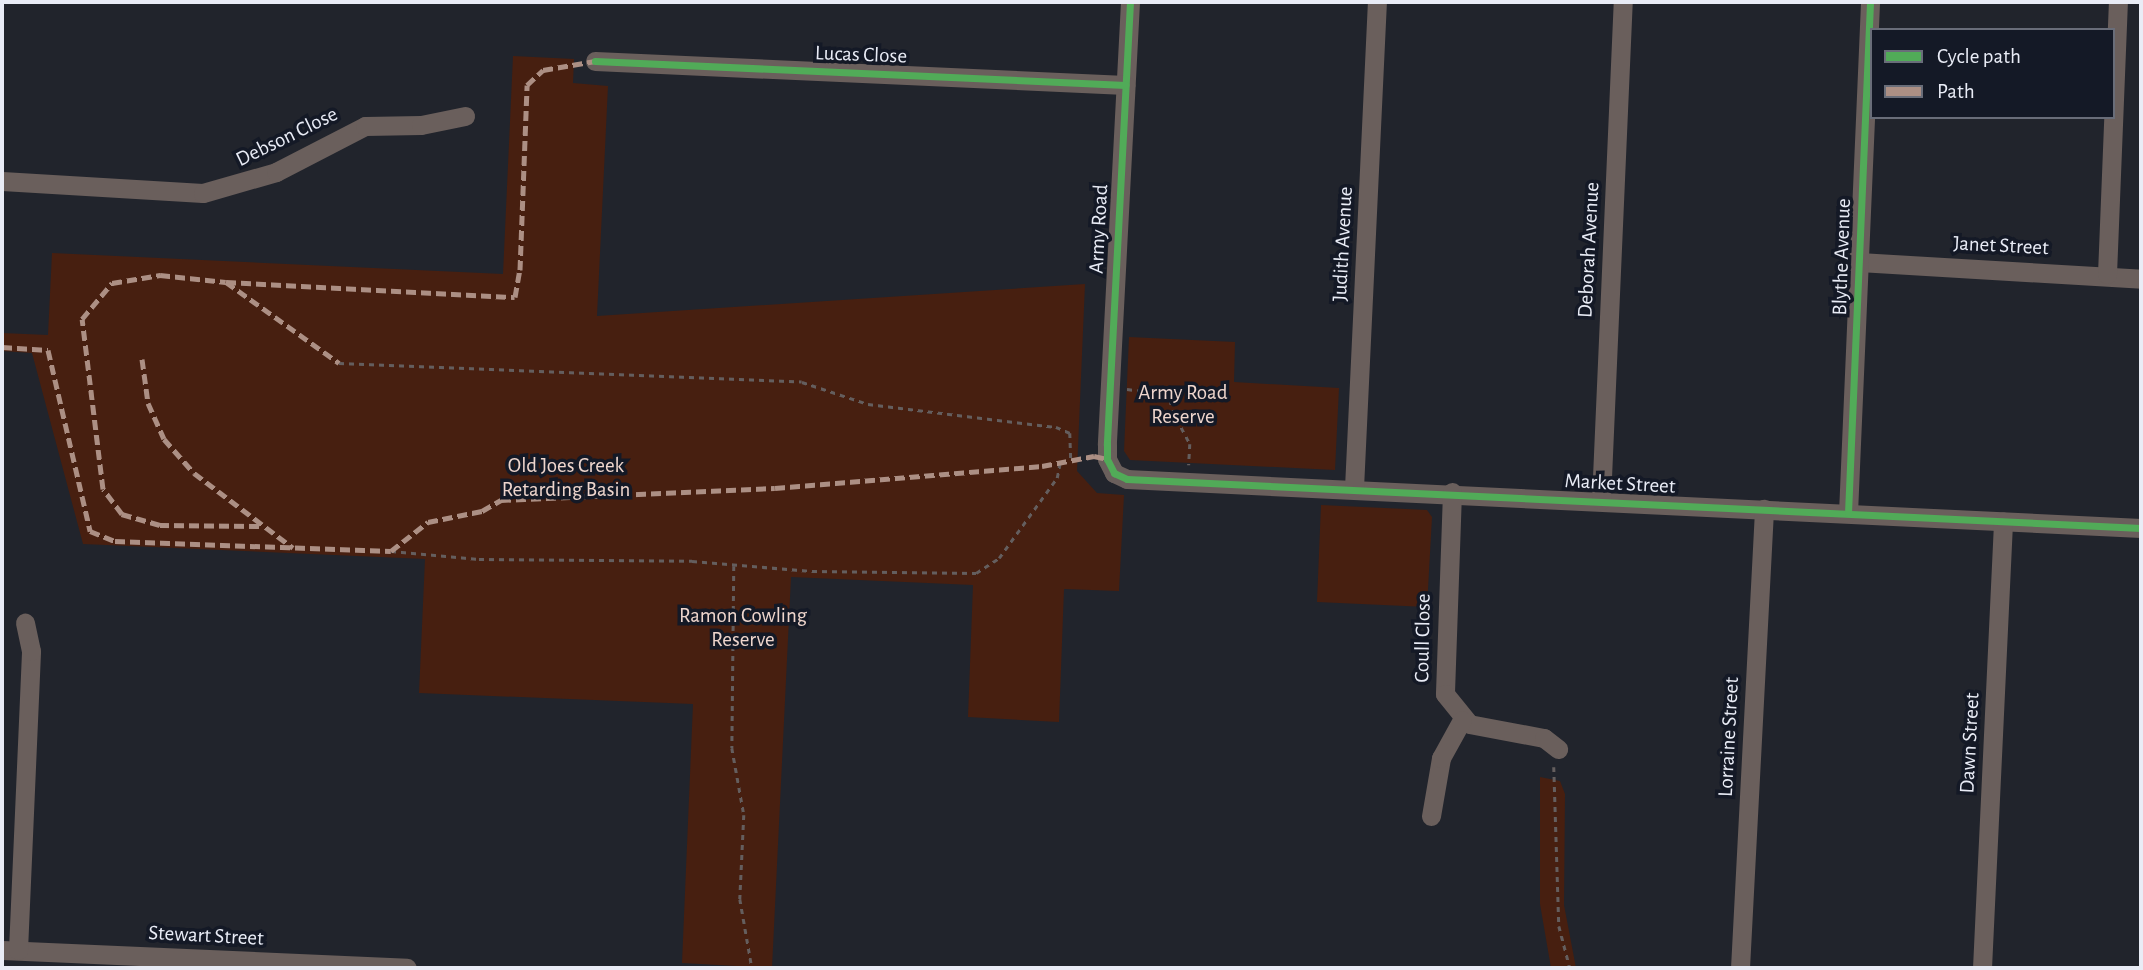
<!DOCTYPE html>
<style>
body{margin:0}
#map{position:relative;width:2143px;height:970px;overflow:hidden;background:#21242c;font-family:"Alegreya Sans",sans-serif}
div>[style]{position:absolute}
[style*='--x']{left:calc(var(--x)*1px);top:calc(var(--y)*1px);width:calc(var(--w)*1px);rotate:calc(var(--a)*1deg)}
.green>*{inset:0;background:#471f10}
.path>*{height:2.5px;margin-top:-1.25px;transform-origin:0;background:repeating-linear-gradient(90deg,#645e5e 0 5px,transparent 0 10px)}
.minor>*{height:19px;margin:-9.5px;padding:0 9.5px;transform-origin:9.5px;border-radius:9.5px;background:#6a5f5c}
.quiet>*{height:5px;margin-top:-2.5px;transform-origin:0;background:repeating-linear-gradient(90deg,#ac8f84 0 10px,transparent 0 15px)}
.cycleway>*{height:7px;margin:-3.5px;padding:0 3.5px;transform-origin:3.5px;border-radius:3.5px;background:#51ab58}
span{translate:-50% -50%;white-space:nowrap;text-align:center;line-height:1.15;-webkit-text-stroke:7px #141926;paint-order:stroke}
.street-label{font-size:21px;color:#e9ecf6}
.park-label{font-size:21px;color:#efd6cd}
.frame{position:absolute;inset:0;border:4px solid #e9ecf6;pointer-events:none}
.legend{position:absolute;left:1870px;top:28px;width:245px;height:91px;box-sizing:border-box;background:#141926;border:2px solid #696d79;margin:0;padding:9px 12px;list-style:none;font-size:21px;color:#e9ecf6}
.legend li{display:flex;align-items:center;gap:14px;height:35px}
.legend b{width:35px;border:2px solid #696d79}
</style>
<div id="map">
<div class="green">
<div style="clip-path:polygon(513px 56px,574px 59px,573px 83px,608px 86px,597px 316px,1085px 284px,1077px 471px,1097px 493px,1124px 495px,1119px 591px,1064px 589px,1059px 722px,968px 717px,973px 585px,791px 577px,772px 968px,682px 963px,693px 704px,419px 693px,425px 559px,83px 544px,32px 353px,2px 351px,2px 333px,48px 335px,52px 253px,503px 274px)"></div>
<div style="clip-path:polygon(1129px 337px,1235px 342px,1234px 382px,1339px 388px,1335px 470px,1130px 460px,1124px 451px)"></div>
<div style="clip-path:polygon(1321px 505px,1427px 510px,1432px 517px,1427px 607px,1317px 602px)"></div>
<div style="clip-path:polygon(1540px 777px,1560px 781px,1565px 794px,1564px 905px,1576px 968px,1551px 968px,1540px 904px)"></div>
</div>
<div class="path">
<div style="--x:339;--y:363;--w:463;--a:2.3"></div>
<div style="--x:802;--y:382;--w:70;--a:18.4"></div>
<div style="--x:868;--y:404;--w:189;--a:7"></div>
<div style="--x:1056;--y:427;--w:15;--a:23"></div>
<div style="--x:1070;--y:433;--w:27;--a:88"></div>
<div style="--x:1127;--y:389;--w:22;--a:8"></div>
<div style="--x:1149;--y:392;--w:47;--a:-6.1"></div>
<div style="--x:1169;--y:390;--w:20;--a:81"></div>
<div style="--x:1172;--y:410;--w:38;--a:62"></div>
<div style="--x:1190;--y:444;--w:21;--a:93"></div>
<div style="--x:391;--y:551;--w:88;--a:5.2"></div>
<div style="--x:479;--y:559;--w:213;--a:0.5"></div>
<div style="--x:692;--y:561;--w:120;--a:4.8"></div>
<div style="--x:812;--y:571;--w:164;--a:0.7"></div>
<div style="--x:976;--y:573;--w:27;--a:-33"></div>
<div style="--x:999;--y:558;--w:99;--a:-54.1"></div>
<div style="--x:1057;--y:478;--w:16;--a:-79"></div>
<div style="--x:734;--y:566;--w:182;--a:90.6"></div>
<div style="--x:732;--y:748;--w:68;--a:79.8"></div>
<div style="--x:744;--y:815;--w:84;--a:92.7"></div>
<div style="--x:740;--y:899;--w:70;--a:80.1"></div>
<div style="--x:1554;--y:767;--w:159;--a:88.2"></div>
<div style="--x:1559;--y:926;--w:43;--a:75.3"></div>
</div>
<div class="minor">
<div style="--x:1130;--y:2;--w:443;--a:93"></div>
<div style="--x:1107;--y:444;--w:15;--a:90"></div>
<div style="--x:1107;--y:459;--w:16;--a:63"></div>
<div style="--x:1114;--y:473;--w:14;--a:25"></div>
<div style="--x:1127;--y:479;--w:1015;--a:2.77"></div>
<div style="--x:595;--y:61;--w:531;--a:2.59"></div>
<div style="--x:2;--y:181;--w:201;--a:3.4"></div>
<div style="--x:203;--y:193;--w:76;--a:-16"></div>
<div style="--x:276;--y:172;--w:100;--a:-27.3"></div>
<div style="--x:365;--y:126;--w:56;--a:-1"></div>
<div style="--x:421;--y:125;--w:45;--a:-11.6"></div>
<div style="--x:1859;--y:262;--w:283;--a:3.4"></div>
<div style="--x:2107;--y:274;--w:272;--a:-87.7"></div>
<div style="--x:1354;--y:488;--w:487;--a:-87.3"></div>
<div style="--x:1452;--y:492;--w:202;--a:92"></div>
<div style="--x:1445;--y:694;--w:38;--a:51"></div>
<div style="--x:1469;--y:724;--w:76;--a:10.6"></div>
<div style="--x:1544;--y:738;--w:18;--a:38"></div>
<div style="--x:1601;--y:500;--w:498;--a:-87.5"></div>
<div style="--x:1848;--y:513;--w:511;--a:-87.53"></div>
<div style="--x:1431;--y:816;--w:59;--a:-80.2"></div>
<div style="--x:1441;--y:758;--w:43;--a:-61.1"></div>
<div style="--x:2;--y:950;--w:405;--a:2.5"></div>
<div style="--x:18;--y:950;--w:299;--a:-87.5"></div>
<div style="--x:31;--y:651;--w:29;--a:-102"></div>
<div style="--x:1740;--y:968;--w:460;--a:-87"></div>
<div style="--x:1982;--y:968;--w:447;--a:-87.3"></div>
</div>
<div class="quiet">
<div style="--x:226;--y:282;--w:289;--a:3"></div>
<div style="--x:515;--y:297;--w:27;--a:-80"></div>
<div style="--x:520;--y:270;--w:185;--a:-87.8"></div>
<div style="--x:527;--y:85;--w:22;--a:-43"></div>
<div style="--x:543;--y:70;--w:53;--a:-9.8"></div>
<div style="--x:2;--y:347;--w:46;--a:3.7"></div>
<div style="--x:48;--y:350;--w:186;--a:76.9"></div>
<div style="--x:90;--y:531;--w:27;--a:22"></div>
<div style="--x:115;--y:541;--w:276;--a:2.1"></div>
<div style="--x:391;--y:551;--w:47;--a:-38.1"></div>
<div style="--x:428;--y:522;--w:55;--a:-11.5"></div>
<div style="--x:482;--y:511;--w:22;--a:-30"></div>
<div style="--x:501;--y:500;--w:274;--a:-2.5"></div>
<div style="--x:775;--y:488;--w:268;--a:-4.7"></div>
<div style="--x:1042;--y:466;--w:53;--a:-10.9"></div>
<div style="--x:1094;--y:456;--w:13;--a:13"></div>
<div style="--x:142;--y:359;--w:44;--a:82.2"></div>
<div style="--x:148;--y:403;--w:39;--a:66"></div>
<div style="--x:164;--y:439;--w:45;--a:48.6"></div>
<div style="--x:194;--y:473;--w:124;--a:37.1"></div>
<div style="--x:259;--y:526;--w:99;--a:-179.4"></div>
<div style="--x:160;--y:525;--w:40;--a:-164"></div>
<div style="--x:122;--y:514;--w:31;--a:-127"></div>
<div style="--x:103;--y:489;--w:171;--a:-97"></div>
<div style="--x:82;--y:319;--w:47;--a:-50.2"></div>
<div style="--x:112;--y:283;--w:49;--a:-9.5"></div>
<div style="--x:160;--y:275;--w:66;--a:6.1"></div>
<div style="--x:226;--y:282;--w:139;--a:35.6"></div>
</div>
<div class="cycleway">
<div style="--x:1130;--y:2;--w:443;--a:93"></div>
<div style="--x:1107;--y:444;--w:15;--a:90"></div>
<div style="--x:1107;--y:459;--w:16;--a:63"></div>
<div style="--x:1114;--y:473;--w:14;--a:25"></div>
<div style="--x:1127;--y:479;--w:1015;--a:2.77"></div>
<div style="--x:595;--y:61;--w:531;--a:2.59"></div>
<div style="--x:1848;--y:513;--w:511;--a:-87.53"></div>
</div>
<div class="street-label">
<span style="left:861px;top:55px;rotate:2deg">Lucas Close</span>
<span style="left:287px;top:137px;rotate:-26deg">Debson Close</span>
<span style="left:1099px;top:229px;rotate:-87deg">Army Road</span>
<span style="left:1343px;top:244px;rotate:-87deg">Judith Avenue</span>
<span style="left:2001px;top:246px;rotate:3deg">Janet Street</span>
<span style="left:1589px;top:250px;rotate:-87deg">Deborah Avenue</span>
<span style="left:1842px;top:257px;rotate:-88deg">Blythe Avenue</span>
<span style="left:1620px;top:484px;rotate:3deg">Market Street</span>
<span style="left:1423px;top:638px;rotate:-89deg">Coull Close</span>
<span style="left:1729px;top:737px;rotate:-87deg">Lorraine Street</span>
<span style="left:1970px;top:743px;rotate:-87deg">Dawn Street</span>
<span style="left:206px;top:936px;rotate:3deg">Stewart Street</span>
</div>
<div class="park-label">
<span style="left:1183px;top:405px">Army Road<br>Reserve</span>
<span style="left:566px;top:478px">Old Joes Creek<br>Retarding Basin</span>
<span style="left:743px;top:628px">Ramon Cowling<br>Reserve</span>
</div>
<div class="frame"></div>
<ul class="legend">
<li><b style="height:9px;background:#51ab58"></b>Cycle path</li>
<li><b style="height:9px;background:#ac8f84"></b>Path</li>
</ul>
</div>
